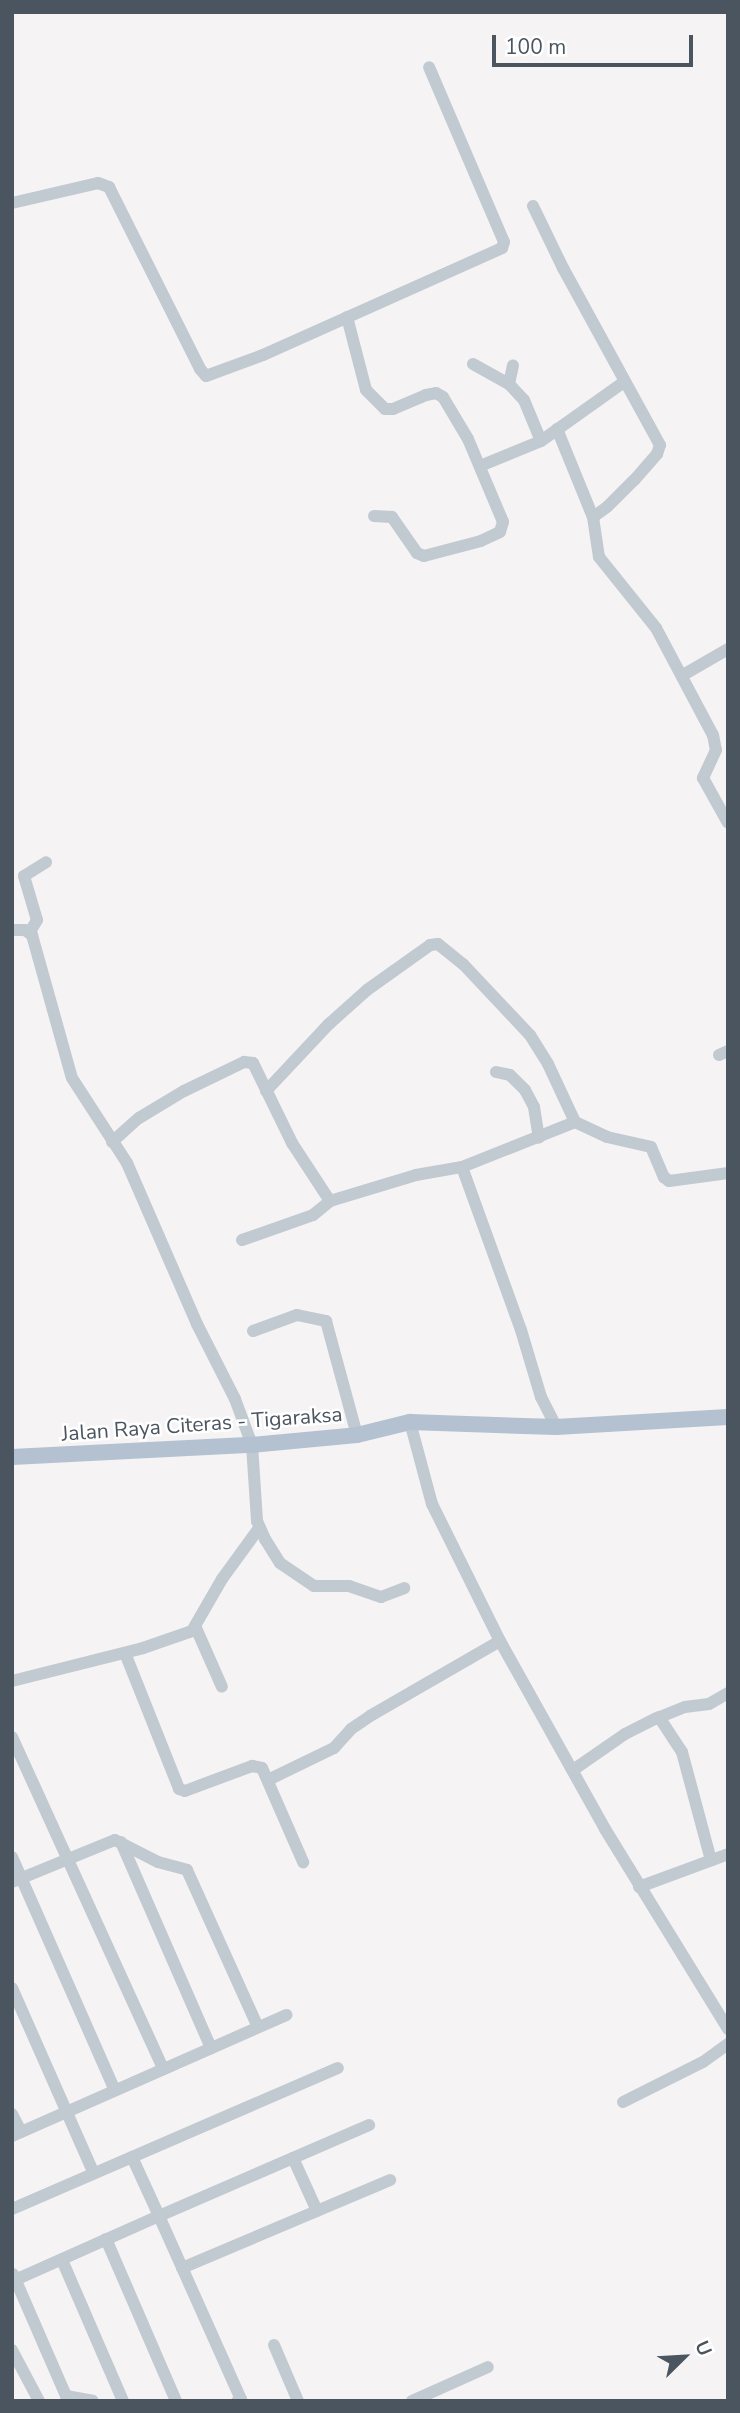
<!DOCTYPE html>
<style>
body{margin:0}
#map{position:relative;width:740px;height:2413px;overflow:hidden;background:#f5f3f3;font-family:"Nunito Sans",sans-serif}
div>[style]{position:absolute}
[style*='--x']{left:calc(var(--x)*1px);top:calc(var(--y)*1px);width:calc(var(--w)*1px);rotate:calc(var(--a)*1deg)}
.minor>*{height:12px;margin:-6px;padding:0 6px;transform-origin:6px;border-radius:6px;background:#c1c9d1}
.major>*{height:16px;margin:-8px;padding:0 8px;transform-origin:8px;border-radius:8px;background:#b4c1d0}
span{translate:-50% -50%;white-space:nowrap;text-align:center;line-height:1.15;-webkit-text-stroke:5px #fff;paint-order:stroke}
.street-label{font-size:21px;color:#4b5560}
.frame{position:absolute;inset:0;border:14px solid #4b5560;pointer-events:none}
.north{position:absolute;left:649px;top:2322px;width:70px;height:70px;-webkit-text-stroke:5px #fff;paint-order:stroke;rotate:66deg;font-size:19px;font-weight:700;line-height:28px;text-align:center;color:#4b5560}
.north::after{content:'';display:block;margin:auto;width:24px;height:32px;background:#4b5560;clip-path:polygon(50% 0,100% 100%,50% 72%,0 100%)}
.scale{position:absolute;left:492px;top:35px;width:201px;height:32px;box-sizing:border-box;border:4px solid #4b5560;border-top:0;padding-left:9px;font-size:21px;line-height:24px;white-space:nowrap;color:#4b5560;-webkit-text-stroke:5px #fff;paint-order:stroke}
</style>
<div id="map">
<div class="minor">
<div style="--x:12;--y:203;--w:88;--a:-13.1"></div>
<div style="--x:98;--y:183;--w:12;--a:20"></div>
<div style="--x:109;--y:187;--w:203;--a:63.4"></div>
<div style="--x:200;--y:369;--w:9;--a:49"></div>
<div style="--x:206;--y:376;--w:61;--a:-20.2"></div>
<div style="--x:263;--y:355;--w:262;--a:-24.1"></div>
<div style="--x:502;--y:248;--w:6;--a:-72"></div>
<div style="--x:504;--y:242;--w:190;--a:-113.2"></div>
<div style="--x:533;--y:206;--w:69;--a:64.2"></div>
<div style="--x:563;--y:268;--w:202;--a:61.3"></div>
<div style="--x:660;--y:445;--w:9;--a:108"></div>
<div style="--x:657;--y:454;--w:35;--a:131"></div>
<div style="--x:634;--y:480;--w:38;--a:135"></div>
<div style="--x:607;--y:507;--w:17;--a:144"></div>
<div style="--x:347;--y:317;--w:75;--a:75.4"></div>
<div style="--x:366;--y:390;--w:27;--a:45"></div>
<div style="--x:385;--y:409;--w:8;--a:0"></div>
<div style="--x:393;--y:409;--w:36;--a:-23"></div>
<div style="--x:426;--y:395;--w:10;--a:-11"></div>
<div style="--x:436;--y:393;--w:8;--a:30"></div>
<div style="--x:443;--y:397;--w:49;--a:59.2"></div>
<div style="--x:468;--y:439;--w:90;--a:67.1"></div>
<div style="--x:503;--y:522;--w:10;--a:107"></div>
<div style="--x:500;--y:532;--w:21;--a:155"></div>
<div style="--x:481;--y:541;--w:59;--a:165.3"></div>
<div style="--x:424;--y:556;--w:8;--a:-157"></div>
<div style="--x:417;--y:553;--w:44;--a:-124.8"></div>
<div style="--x:392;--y:517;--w:18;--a:-177"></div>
<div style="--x:473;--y:364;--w:41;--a:29.1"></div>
<div style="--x:509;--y:384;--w:22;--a:47"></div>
<div style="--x:524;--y:400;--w:44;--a:67.5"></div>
<div style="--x:509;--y:384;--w:19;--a:-78"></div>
<div style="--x:557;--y:429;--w:95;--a:67.8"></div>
<div style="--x:593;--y:517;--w:40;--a:81.5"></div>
<div style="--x:599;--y:557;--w:91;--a:51.2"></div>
<div style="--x:656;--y:628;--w:121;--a:62"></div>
<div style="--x:713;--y:735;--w:15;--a:79"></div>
<div style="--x:716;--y:750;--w:31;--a:115"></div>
<div style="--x:703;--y:778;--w:51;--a:60.9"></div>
<div style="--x:480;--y:466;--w:66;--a:-22.3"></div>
<div style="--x:541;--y:441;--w:102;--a:-35.4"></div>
<div style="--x:683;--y:675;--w:52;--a:-30"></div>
<div style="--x:12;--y:930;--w:13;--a:0"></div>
<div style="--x:25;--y:930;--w:9;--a:36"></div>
<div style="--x:32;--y:935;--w:148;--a:74.4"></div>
<div style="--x:72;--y:1078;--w:101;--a:57.1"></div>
<div style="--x:127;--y:1163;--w:176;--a:66.5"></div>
<div style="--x:197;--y:1324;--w:84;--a:63.1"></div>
<div style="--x:235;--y:1399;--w:49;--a:69.7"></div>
<div style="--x:252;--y:1445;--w:76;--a:86.2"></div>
<div style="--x:257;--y:1521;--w:20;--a:66"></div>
<div style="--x:265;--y:1539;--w:28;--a:58"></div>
<div style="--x:280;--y:1563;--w:41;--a:34.1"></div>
<div style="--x:314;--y:1586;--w:35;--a:0"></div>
<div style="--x:349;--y:1586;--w:34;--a:19"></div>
<div style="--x:381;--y:1597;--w:25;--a:-21"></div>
<div style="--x:30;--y:932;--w:14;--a:-60"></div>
<div style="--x:37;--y:920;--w:46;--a:-106.5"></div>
<div style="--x:24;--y:876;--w:26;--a:-32"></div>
<div style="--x:719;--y:1055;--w:10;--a:-24"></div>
<div style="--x:496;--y:1072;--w:14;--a:12"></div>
<div style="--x:510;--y:1075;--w:21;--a:45"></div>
<div style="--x:525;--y:1090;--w:19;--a:62"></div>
<div style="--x:534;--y:1107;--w:31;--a:81"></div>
<div style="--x:266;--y:1091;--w:92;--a:-46.8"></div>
<div style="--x:329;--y:1024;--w:51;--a:-41.8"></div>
<div style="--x:367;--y:990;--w:77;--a:-35.5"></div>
<div style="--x:430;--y:945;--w:8;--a:-7"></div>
<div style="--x:438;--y:944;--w:32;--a:39"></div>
<div style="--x:463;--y:964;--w:98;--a:46.7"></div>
<div style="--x:530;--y:1035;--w:34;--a:58"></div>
<div style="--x:548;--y:1064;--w:64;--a:65"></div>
<div style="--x:112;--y:1142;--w:36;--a:-42"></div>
<div style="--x:139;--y:1118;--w:52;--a:-31"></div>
<div style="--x:184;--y:1091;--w:67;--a:-25.8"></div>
<div style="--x:244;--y:1062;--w:9;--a:6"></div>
<div style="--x:253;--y:1063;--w:89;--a:64"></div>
<div style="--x:292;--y:1143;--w:69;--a:56.8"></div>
<div style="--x:462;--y:1167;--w:173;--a:70.1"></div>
<div style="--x:521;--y:1330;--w:70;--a:73.4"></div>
<div style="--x:541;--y:1397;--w:34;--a:63"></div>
<div style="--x:242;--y:1240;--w:75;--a:-19.4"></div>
<div style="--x:313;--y:1215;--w:22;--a:-39"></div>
<div style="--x:330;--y:1201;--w:90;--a:-16.8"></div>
<div style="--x:416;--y:1175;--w:47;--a:-9.9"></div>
<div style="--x:462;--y:1167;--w:122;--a:-21.7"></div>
<div style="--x:575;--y:1122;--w:35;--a:25"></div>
<div style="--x:607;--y:1137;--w:45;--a:12.8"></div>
<div style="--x:651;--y:1147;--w:33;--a:67"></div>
<div style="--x:664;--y:1177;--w:6;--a:39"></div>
<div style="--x:669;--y:1181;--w:60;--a:-7.7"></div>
<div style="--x:253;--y:1331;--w:47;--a:-20"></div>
<div style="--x:297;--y:1315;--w:30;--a:12"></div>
<div style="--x:326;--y:1321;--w:118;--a:74.8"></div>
<div style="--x:410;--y:1422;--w:85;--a:75"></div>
<div style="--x:432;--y:1504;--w:153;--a:63.6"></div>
<div style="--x:500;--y:1641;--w:215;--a:60.8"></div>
<div style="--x:605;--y:1829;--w:235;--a:58.4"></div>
<div style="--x:196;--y:1628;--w:64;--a:66.2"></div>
<div style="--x:125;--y:1653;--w:146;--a:68.3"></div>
<div style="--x:179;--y:1789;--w:6;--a:18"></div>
<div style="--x:185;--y:1791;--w:72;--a:-20.5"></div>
<div style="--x:252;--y:1766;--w:10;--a:11"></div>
<div style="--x:262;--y:1768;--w:103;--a:66.4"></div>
<div style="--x:12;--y:1681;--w:135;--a:-14.1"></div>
<div style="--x:143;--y:1648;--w:52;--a:-19.1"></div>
<div style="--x:192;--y:1631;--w:60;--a:-60"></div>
<div style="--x:222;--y:1579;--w:63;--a:-54"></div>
<div style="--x:659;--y:1717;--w:42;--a:56.7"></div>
<div style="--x:682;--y:1752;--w:112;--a:75"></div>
<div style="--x:12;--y:1737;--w:365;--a:65.5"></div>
<div style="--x:573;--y:1770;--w:63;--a:-34.7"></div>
<div style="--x:625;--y:1734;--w:34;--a:-27"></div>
<div style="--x:655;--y:1719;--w:32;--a:-22"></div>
<div style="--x:685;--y:1707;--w:24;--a:-7"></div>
<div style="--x:709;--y:1704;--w:22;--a:-30"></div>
<div style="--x:268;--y:1780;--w:73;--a:-25.9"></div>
<div style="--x:334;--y:1748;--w:25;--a:-48"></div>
<div style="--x:351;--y:1729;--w:23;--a:-34"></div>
<div style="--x:370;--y:1716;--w:150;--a:-30"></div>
<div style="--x:121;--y:1842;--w:225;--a:66.4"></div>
<div style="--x:12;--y:1857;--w:255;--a:66.2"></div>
<div style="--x:12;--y:1882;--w:111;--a:-22.2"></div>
<div style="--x:115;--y:1840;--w:48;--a:27.1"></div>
<div style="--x:158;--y:1862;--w:30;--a:15"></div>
<div style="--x:187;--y:1870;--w:172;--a:65.7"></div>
<div style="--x:639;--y:1887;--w:95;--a:-20.3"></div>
<div style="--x:12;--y:1988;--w:201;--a:66.2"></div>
<div style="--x:623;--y:2102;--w:89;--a:-26.6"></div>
<div style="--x:703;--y:2062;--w:31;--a:-36"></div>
<div style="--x:12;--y:2114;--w:20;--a:63"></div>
<div style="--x:12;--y:2136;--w:300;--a:-23.8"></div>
<div style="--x:132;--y:2157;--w:65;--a:65.4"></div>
<div style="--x:159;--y:2216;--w:229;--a:-23.4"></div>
<div style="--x:293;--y:2158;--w:58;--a:65.6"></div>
<div style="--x:12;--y:2209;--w:355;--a:-23.4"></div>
<div style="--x:106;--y:2239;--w:176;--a:66.6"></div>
<div style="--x:62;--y:2260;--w:154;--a:66.6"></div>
<div style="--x:182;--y:2268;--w:226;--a:-22.9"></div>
<div style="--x:13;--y:2274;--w:133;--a:66.5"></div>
<div style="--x:66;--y:2396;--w:27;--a:10"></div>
<div style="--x:15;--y:2280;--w:158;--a:-24"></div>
<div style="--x:159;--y:2216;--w:201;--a:65.9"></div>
<div style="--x:241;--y:2399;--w:4;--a:153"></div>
<div style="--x:274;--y:2345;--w:61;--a:66.8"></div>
<div style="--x:12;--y:2350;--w:58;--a:62.1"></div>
<div style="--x:412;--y:2401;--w:83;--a:-24.1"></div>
</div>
<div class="major">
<div style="--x:12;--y:1457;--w:240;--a:-2.9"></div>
<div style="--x:252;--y:1445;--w:105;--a:-5.4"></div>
<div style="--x:357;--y:1435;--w:55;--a:-13.8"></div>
<div style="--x:410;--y:1422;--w:146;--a:2"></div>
<div style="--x:556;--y:1427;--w:172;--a:-3.3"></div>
</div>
<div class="street-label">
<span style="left:202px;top:1424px;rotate:-4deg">Jalan Raya Citeras - Tigaraksa</span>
</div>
<div class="frame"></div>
<div class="north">U</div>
<div class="scale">100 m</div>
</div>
